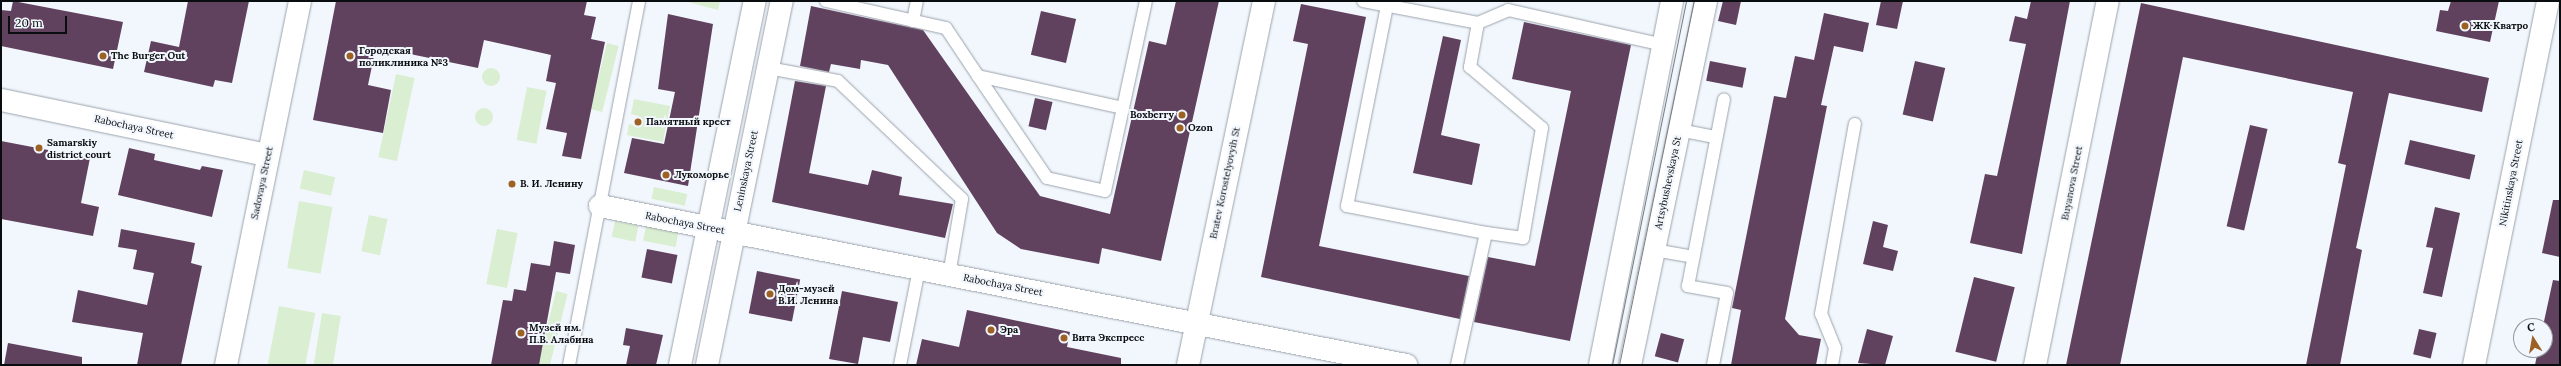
<!DOCTYPE html>
<meta charset="utf-8">
<style>
body{margin:0}
#map{position:relative;width:2561px;height:366px;overflow:hidden;background:#f2f7fd;font-family:Lora,serif}
div>[style]{position:absolute}
[style*='--x']{left:calc(var(--x)*1px);top:calc(var(--y)*1px);width:calc(var(--w)*1px);rotate:calc(var(--a)*1deg)}
.green>*{inset:0;background:#daeed1;transform-origin:0 0}
.round{border-radius:50%}
.building>*{inset:0;background:#60425f;transform-origin:0 0}
.roads{filter:drop-shadow(0 0 1px #9ba3ac) drop-shadow(0 0 1px #9ba3ac)}
.lane>*{height:12px;margin:-6px;padding:0 6px;transform-origin:6px;border-radius:6px;background:#fff}
.street>*{height:22px;margin:-11px;padding:0 11px;transform-origin:11px;border-radius:11px;background:#fff}
.secondary>*{height:22px;margin:-11px;padding:0 11px;transform-origin:11px;border-radius:11px;background:#fff}
.tram>*{height:1px;margin:-0.5px;padding:0 0.5px;transform-origin:0.5px;border-radius:0.5px;background:#797d82}
.dots>*{width:11px;height:11px;translate:-50% -50%;box-sizing:border-box;border:2px solid #f2f7fd;border-radius:50%}
span{translate:-50% -50%;white-space:nowrap;text-align:center;line-height:1.15;-webkit-text-stroke:4px #f2f7fd;paint-order:stroke}
.poi-label{font-size:10px;color:#0a0d10;font-weight:700}
.left{translate:0 -50%;text-align:left}
.right{translate:-100% -50%;text-align:right}
.street-label{font-size:10px;color:#0a0d10}
.frame{position:absolute;inset:0;border:2px solid #0a0d10;pointer-events:none}
.north{position:absolute;left:2513px;top:318px;width:40px;height:40px;box-sizing:border-box;background:#f2f7fd;border:1px solid #95999e;border-radius:50%;rotate:349deg;font-size:11px;font-weight:700;line-height:16px;text-align:center;color:#0a0d10}
.north::after{content:'';display:block;margin:auto;width:14px;height:18px;background:#9d6124;clip-path:polygon(50% 0,100% 100%,50% 72%,0 100%)}
.scale{position:absolute;left:8px;top:16px;width:59px;height:18px;box-sizing:border-box;border:2px solid #0a0d10;border-top:0;padding-left:5px;font-size:12px;line-height:14px;white-space:nowrap;color:#0a0d10;-webkit-text-stroke:3px #f2f7fd;paint-order:stroke}
</style>
<div id="map">
<div class="green">
<div style="clip-path:polygon(684px 1px,720px 1px,718px 10px)"></div>
<div style="left:607px;top:43px;width:12px;height:68px;rotate:14deg"></div>
<div class="round" style="left:482px;top:68px;width:18px;height:18px"></div>
<div style="left:396px;top:74px;width:19px;height:85px;rotate:12deg"></div>
<div style="left:527px;top:87px;width:20px;height:54px;rotate:11deg"></div>
<div style="clip-path:polygon(634px 99px,670px 106px,663px 142px,627px 135px,629px 124px,637px 126px,641px 121px,639px 116px,631px 114px)"></div>
<div class="round" style="left:475px;top:108px;width:18px;height:18px"></div>
<div style="left:304px;top:170px;width:32px;height:19px;rotate:13deg"></div>
<div style="left:654px;top:187px;width:34px;height:12px;rotate:12deg"></div>
<div style="left:299px;top:201px;width:34px;height:68px;rotate:10deg"></div>
<div style="left:369px;top:215px;width:19px;height:37px;rotate:12deg"></div>
<div style="left:615px;top:221px;width:24px;height:16px;rotate:12deg"></div>
<div style="left:646px;top:226px;width:33px;height:15px;rotate:11deg"></div>
<div style="left:497px;top:229px;width:21px;height:56px;rotate:11deg"></div>
<div style="left:556px;top:291px;width:12px;height:76px;rotate:14deg"></div>
<div style="left:279px;top:306px;width:37px;height:60px;rotate:11deg"></div>
<div style="left:322px;top:313px;width:19px;height:53px;rotate:9deg"></div>
</div>
<div class="building">
<div style="clip-path:polygon(13px 1px,123px 22px,113px 69px,1px 46px,1px 10px,11px 11px)"></div>
<div style="clip-path:polygon(188px 1px,249px 1px,232px 83px,215px 80px,213px 87px,144px 72px,151px 41px,179px 47px)"></div>
<div style="clip-path:polygon(336px 1px,587px 1px,584px 15px,596px 17px,591px 39px,605px 42px,581px 159px,562px 156px,567px 133px,546px 129px,556px 83px,546px 81px,551px 55px,484px 40px,478px 68px,376px 47px,368px 85px,391px 90px,383px 133px,313px 120px)"></div>
<div style="clip-path:polygon(1176px 1px,1219px 1px,1161px 261px,1102px 248px,1099px 264px,1021px 249px,997px 233px,888px 65px,861px 60px,860px 69px,831px 64px,829px 72px,800px 66px,811px 6px,923px 30px,1040px 196px,1110px 214px,1149px 41px,1166px 45px)"></div>
<div style="clip-path:polygon(1723px 1px,1741px 1px,1736px 25px,1718px 21px)"></div>
<div style="clip-path:polygon(1881px 1px,1903px 1px,1897px 29px,1876px 25px)"></div>
<div style="clip-path:polygon(2031px 1px,2070px 1px,2022px 254px,1970px 243px,1985px 174px,1997px 176px,2026px 44px,2009px 41px,2015px 16px,2027px 19px)"></div>
<div style="clip-path:polygon(2451px 1px,2499px 1px,2490px 42px,2436px 31px,2440px 10px,2448px 11px)"></div>
<div style="clip-path:polygon(2141px 3px,2489px 78px,2482px 112px,2389px 93px,2356px 248px,2362px 250px,2340px 365px,2306px 365px,2346px 165px,2338px 163px,2353px 92px,2183px 57px,2120px 365px,2066px 365px)"></div>
<div style="clip-path:polygon(1301px 4px,1366px 17px,1319px 246px,1469px 276px,1460px 319px,1261px 277px,1308px 44px,1293px 41px)"></div>
<div style="left:1041px;top:11px;width:36px;height:45px;rotate:13deg"></div>
<div style="clip-path:polygon(1824px 13px,1869px 23px,1863px 52px,1834px 46px,1821px 105px,1827px 106px,1785px 319px,1799px 335px,1821px 339px,1816px 365px,1731px 365px,1741px 310px,1732px 308px,1774px 96px,1786px 98px,1795px 56px,1814px 60px)"></div>
<div style="clip-path:polygon(668px 14px,713px 24px,688px 186px,624px 173px,632px 138px,664px 144px,675px 92px,658px 89px)"></div>
<div style="clip-path:polygon(1524px 22px,1631px 45px,1570px 341px,1474px 322px,1488px 257px,1535px 266px,1571px 91px,1512px 79px)"></div>
<div style="clip-path:polygon(1443px 36px,1461px 40px,1441px 135px,1480px 144px,1472px 185px,1413px 173px)"></div>
<div style="left:1710px;top:61px;width:37px;height:20px;rotate:11deg"></div>
<div style="left:1915px;top:61px;width:31px;height:55px;rotate:13deg"></div>
<div style="clip-path:polygon(795px 81px,826px 86px,809px 173px,868px 185px,872px 170px,902px 177px,899px 195px,953px 204px,945px 238px,772px 202px)"></div>
<div style="left:1035px;top:98px;width:18px;height:29px;rotate:13deg"></div>
<div style="left:2250px;top:125px;width:18px;height:104px;rotate:13deg"></div>
<div style="left:2410px;top:140px;width:67px;height:25px;rotate:13deg"></div>
<div style="clip-path:polygon(1px 141px,90px 158px,81px 203px,99px 207px,93px 236px,1px 219px)"></div>
<div style="clip-path:polygon(129px 148px,155px 154px,154px 160px,200px 170px,202px 166px,223px 170px,212px 217px,118px 195px)"></div>
<div style="clip-path:polygon(2553px 200px,2560px 200px,2560px 257px,2542px 253px)"></div>
<div style="clip-path:polygon(2435px 207px,2460px 213px,2442px 297px,2423px 293px,2433px 248px,2426px 247px)"></div>
<div style="clip-path:polygon(1873px 221px,1888px 225px,1883px 247px,1898px 251px,1893px 271px,1863px 264px)"></div>
<div style="clip-path:polygon(121px 229px,195px 243px,191px 263px,202px 266px,181px 365px,137px 365px,143px 333px,72px 322px,78px 290px,147px 305px,154px 273px,133px 269px,137px 250px,118px 247px)"></div>
<div style="clip-path:polygon(554px 241px,575px 245px,570px 274px,556px 272px,539px 365px,491px 365px,503px 300px,512px 301px,514px 289px,526px 291px,531px 263px,550px 266px)"></div>
<div style="left:647px;top:249px;width:31px;height:29px;rotate:11deg"></div>
<div style="left:757px;top:271px;width:44px;height:43px;rotate:11deg"></div>
<div style="left:1974px;top:277px;width:42px;height:77px;rotate:14deg"></div>
<div style="clip-path:polygon(2553px 280px,2560px 281px,2560px 365px,2535px 365px,2538px 350px,2545px 350px,2543px 326px)"></div>
<div style="clip-path:polygon(842px 291px,898px 302px,890px 342px,863px 337px,858px 364px,829px 359px)"></div>
<div style="clip-path:polygon(967px 310px,1070px 332px,1067px 347px,1121px 358px,1121px 365px,916px 365px,922px 339px,959px 347px)"></div>
<div style="clip-path:polygon(626px 328px,663px 335px,656px 365px,626px 365px,630px 346px,623px 345px)"></div>
<div style="clip-path:polygon(1867px 329px,1893px 336px,1885px 365px,1858px 363px)"></div>
<div style="left:2419px;top:329px;width:18px;height:26px;rotate:13deg"></div>
<div style="left:1661px;top:333px;width:24px;height:24px;rotate:15deg"></div>
<div style="clip-path:polygon(8px 343px,82px 357px,82px 365px,4px 365px)"></div>
</div>
<div class="roads">
<div class="lane">
<div style="--x:826;--y:1;--w:123;--a:12.7"></div>
<div style="--x:946;--y:28;--w:58;--a:56.3"></div>
<div style="--x:978;--y:76;--w:148;--a:12.4"></div>
<div style="--x:1123;--y:108;--w:109;--a:-77.9"></div>
<div style="--x:1363;--y:1;--w:117;--a:10.8"></div>
<div style="--x:1478;--y:23;--w:33;--a:-23"></div>
<div style="--x:1508;--y:10;--w:159;--a:12.7"></div>
<div style="--x:1388;--y:1;--w:209;--a:101.3"></div>
<div style="--x:1347;--y:206;--w:142;--a:11"></div>
<div style="--x:1486;--y:233;--w:135;--a:102.4"></div>
<div style="--x:913;--y:21;--w:20;--a:-79"></div>
<div style="--x:1478;--y:23;--w:45;--a:100.3"></div>
<div style="--x:1470;--y:67;--w:94;--a:40.3"></div>
<div style="--x:1542;--y:128;--w:112;--a:99.8"></div>
<div style="--x:1523;--y:238;--w:37;--a:-172"></div>
<div style="--x:768;--y:68;--w:71;--a:10.5"></div>
<div style="--x:838;--y:81;--w:171;--a:43.6"></div>
<div style="--x:962;--y:199;--w:77;--a:99.7"></div>
<div style="--x:978;--y:76;--w:123;--a:55.9"></div>
<div style="--x:1047;--y:178;--w:59;--a:12.6"></div>
<div style="--x:1105;--y:191;--w:85;--a:-77.8"></div>
<div style="--x:1679;--y:130;--w:38;--a:11"></div>
<div style="--x:1654;--y:250;--w:40;--a:10"></div>
<div style="--x:569;--y:365;--w:371;--a:-79.1"></div>
<div style="--x:900;--y:365;--w:98;--a:-78.8"></div>
<div style="--x:1713;--y:365;--w:73;--a:-79"></div>
<div style="--x:1727;--y:293;--w:40;--a:-170"></div>
<div style="--x:1688;--y:286;--w:190;--a:-79.1"></div>
<div style="--x:1832;--y:365;--w:17;--a:-80"></div>
<div style="--x:1835;--y:348;--w:37;--a:-112"></div>
<div style="--x:1821;--y:314;--w:193;--a:-79.9"></div>
</div>
<div class="street">
<div style="--x:1;--y:100;--w:272;--a:11.7"></div>
<div style="--x:600;--y:206;--w:822;--a:11.16"></div>
<div style="--x:226;--y:365;--w:371;--a:-78.5"></div>
<div style="--x:680;--y:365;--w:372;--a:-78.4"></div>
<div style="--x:707;--y:365;--w:372;--a:-78.4"></div>
<div style="--x:1188;--y:365;--w:372;--a:-78.2"></div>
<div style="--x:2035;--y:365;--w:371;--a:-78.7"></div>
<div style="--x:2474;--y:365;--w:371;--a:-78.5"></div>
</div>
<div class="secondary">
<div style="--x:1600;--y:365;--w:371;--a:-78.8"></div>
<div style="--x:1630;--y:365;--w:372;--a:-78.2"></div>
</div>
</div>
<div class="tram">
<div style="--x:1612;--y:365;--w:371;--a:-78.5"></div>
<div style="--x:1619;--y:365;--w:372;--a:-78.4"></div>
</div>
<div class="dots">
<div style="left:2465px;top:26px;background:#9d6124"></div>
<div style="left:103px;top:56px;background:#9d6124"></div>
<div style="left:350px;top:56px;background:#9d6124"></div>
<div style="left:1182px;top:115px;background:#9d6124"></div>
<div style="left:638px;top:122px;background:#9d6124"></div>
<div style="left:1180px;top:128px;background:#9d6124"></div>
<div style="left:39px;top:148px;background:#9d6124"></div>
<div style="left:666px;top:175px;background:#9d6124"></div>
<div style="left:512px;top:184px;background:#9d6124"></div>
<div style="left:770px;top:294px;background:#9d6124"></div>
<div style="left:991px;top:330px;background:#9d6124"></div>
<div style="left:521px;top:333px;background:#9d6124"></div>
<div style="left:1064px;top:338px;background:#9d6124"></div>
</div>
<div class="poi-label">
<span class="left" style="left:2473px;top:26px">ЖК Кватро</span>
<span class="left" style="left:359px;top:56px">Городская<br>поликлиника №3</span>
<span class="left" style="left:111px;top:56px">The Burger Out</span>
<span class="right" style="left:1174px;top:115px">Boxberry</span>
<span class="left" style="left:646px;top:122px">Памятный крест</span>
<span class="left" style="left:1188px;top:128px">Ozon</span>
<span class="left" style="left:47px;top:148px">Samarskiy<br>district court</span>
<span class="left" style="left:674px;top:175px">Лукоморье</span>
<span class="left" style="left:520px;top:184px">В. И. Ленину</span>
<span class="left" style="left:778px;top:294px">Дом-музей<br>В.И. Ленина</span>
<span class="left" style="left:529px;top:333px">Музей им.<br>П.В. Алабина</span>
<span class="left" style="left:1000px;top:330px">Эра</span>
<span class="left" style="left:1072px;top:338px">Вита Экспресс</span>
</div>
<div class="street-label">
<span style="left:134px;top:127px;rotate:12deg">Rabochaya Street</span>
<span style="left:746px;top:171px;rotate:-78deg">Leninskaya Street</span>
<span style="left:262px;top:183px;rotate:-78deg">Sadovaya Street</span>
<span style="left:1225px;top:183px;rotate:-78deg">Bratev Korostelyovyih St</span>
<span style="left:1668px;top:183px;rotate:-78deg">Artsybushevskaya St</span>
<span style="left:2072px;top:183px;rotate:-79deg">Buyanova Street</span>
<span style="left:2511px;top:183px;rotate:-79deg">Nikitinskaya Street</span>
<span style="left:685px;top:223px;rotate:11deg">Rabochaya Street</span>
<span style="left:1003px;top:285px;rotate:11deg">Rabochaya Street</span>
</div>
<div class="frame"></div>
<div class="north">С</div>
<div class="scale">20 m</div>
</div>
